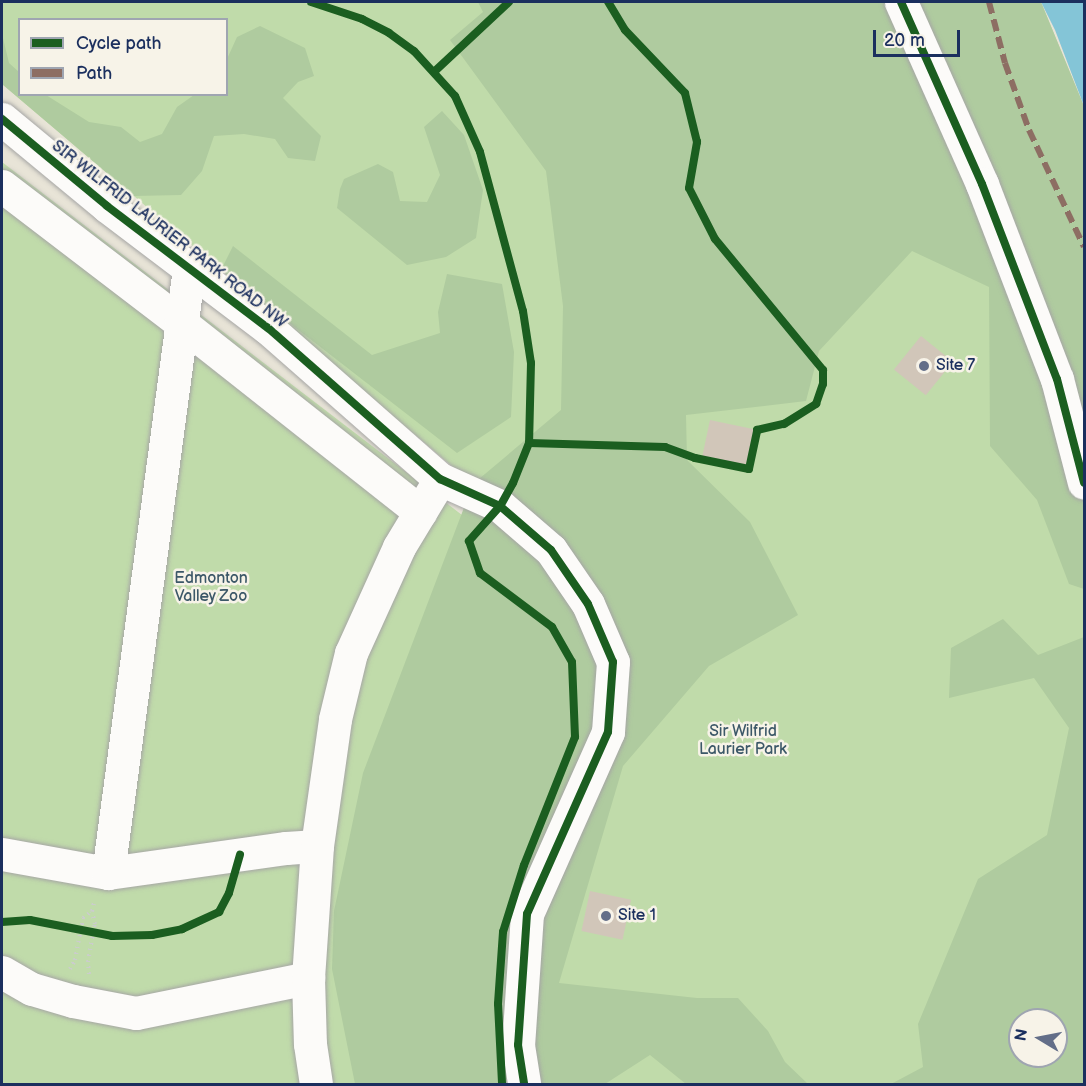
<!DOCTYPE html>
<style>
body{margin:0}
#map{position:relative;width:1086px;height:1086px;overflow:hidden;background:#e8e4d7;font-family:"Balsamiq Sans",sans-serif}
div>[style]{position:absolute}
[style*='--x']{left:calc(var(--x)*1px);top:calc(var(--y)*1px);width:calc(var(--w)*1px);rotate:calc(var(--a)*1deg)}
.green>*{inset:0;background:#c0dbaa}
.forest>*{inset:0;background:#afcb9f}
.water>*{inset:0;background:#84c5d7}
.building>*{inset:0;background:#d1c6b9;transform-origin:0 0}
.path>*{height:4px;margin-top:-2px;transform-origin:0;background:repeating-linear-gradient(90deg,#cbcccd 0 1.5px,transparent 0 6px)}
.roads{filter:drop-shadow(0 0 2px #a6a6a5) drop-shadow(0 0 2px #a6a6a5)}
.minor>*{height:33px;margin:-16.5px;padding:0 16.5px;transform-origin:16.5px;border-radius:16.5px;background:#fcfbf9}
.quiet>*{height:6px;margin-top:-3px;transform-origin:0;background:repeating-linear-gradient(90deg,#8d6e63 0 12px,transparent 0 18px)}
.cycleway>*{height:8px;margin:-4px;padding:0 4px;transform-origin:4px;border-radius:4px;background:#1b5e20}
.dots>*{width:16px;height:16px;translate:-50% -50%;box-sizing:border-box;border:3px solid #f7f3e8;border-radius:50%}
span{translate:-50% -50%;white-space:nowrap;text-align:center;line-height:1.15;-webkit-text-stroke:5px #f7f3e8;paint-order:stroke}
.street-label{font-size:16px;color:#1b2f5e}
.poi-label{font-size:16px;color:#1b2f5e}
.left{translate:0 -50%;text-align:left}
.park-label{font-size:16px;color:#3c5868}
.frame{position:absolute;inset:0;border:3px solid #1b2f5e;pointer-events:none}
.legend{position:absolute;left:18px;top:18px;width:210px;height:78px;box-sizing:border-box;background:#f7f3e8;border:2px solid #9fa5b1;margin:0;padding:8px 10px;list-style:none;font-size:18px;color:#1b2f5e}
.legend li{display:flex;align-items:center;gap:12px;height:30px}
.legend b{width:30px;border:2px solid #9fa5b1}
.north{position:absolute;left:1008px;top:1008px;width:60px;height:60px;box-sizing:border-box;background:#f7f3e8;border:2px solid #9fa5b1;border-radius:50%;rotate:280deg;font-size:16px;font-weight:700;line-height:24px;text-align:center;color:#1b2f5e}
.north::after{content:'';display:block;margin:auto;width:21px;height:27px;background:#636e88;clip-path:polygon(50% 0,100% 100%,50% 72%,0 100%)}
.scale{position:absolute;left:873px;top:30px;width:87px;height:27px;box-sizing:border-box;border:3px solid #1b2f5e;border-top:0;padding-left:8px;font-size:18px;line-height:21px;white-space:nowrap;color:#1b2f5e;-webkit-text-stroke:4px #f7f3e8;paint-order:stroke}
</style>
<div id="map">
<div class="green">
<div style="clip-path:polygon(evenodd,2px 2px,1041px 2px,1084px 107px,1084px 1084px,2px 1084px,2px 162px,462px 515px,473px 484px,2px 84px,2px 2px,20px 20px,226px 20px,226px 94px,20px 94px,20px 20px,2px 2px,1020px 1020px,1056px 1020px,1056px 1056px,1020px 1056px,1020px 1020px)"></div>
</div>
<div class="forest">
<div style="clip-path:polygon(478px 2px,1041px 2px,1084px 106px,1084px 589px,1069px 584px,1037px 500px,990px 446px,989px 287px,912px 251px,819px 351px,806px 401px,686px 415px,687px 460px,750px 522px,798px 615px,709px 666px,623px 766px,559px 983px,697px 998px,738px 998px,768px 1031px,785px 1062px,808px 1084px,686px 1084px,650px 1055px,605px 1084px,355px 1084px,332px 969px,334px 911px,363px 773px,473px 484px,561px 410px,563px 306px,546px 171px,450px 40px,483px 12px)"></div>
<div style="clip-path:polygon(260px 26px,305px 48px,314px 76px,298px 82px,283px 98px,321px 136px,315px 161px,288px 158px,275px 139px,244px 134px,214px 136px,202px 171px,181px 195px,134px 196px,2px 84px,2px 34px,9px 63px,19px 72px,20px 94px,46px 95px,89px 122px,121px 127px,140px 142px,162px 134px,177px 107px,194px 95px,226px 94px,227px 59px,237px 37px)"></div>
<div style="clip-path:polygon(442px 111px,464px 135px,483px 190px,476px 238px,446px 257px,407px 265px,337px 208px,340px 189px,344px 179px,378px 164px,393px 172px,400px 201px,427px 202px,440px 175px,424px 127px)"></div>
<div style="clip-path:polygon(233px 246px,372px 355px,440px 333px,438px 312px,447px 274px,502px 284px,514px 352px,511px 417px,457px 453px,221px 270px)"></div>
<div style="clip-path:polygon(evenodd,1003px 619px,1038px 655px,1084px 637px,1084px 1084px,891px 1084px,923px 1067px,918px 1024px,978px 879px,1047px 835px,1069px 728px,1034px 678px,949px 698px,951px 648px,1003px 619px,1020px 1020px,1056px 1020px,1056px 1056px,1020px 1056px,1020px 1020px)"></div>
</div>
<div class="water">
<div style="clip-path:polygon(1041px 2px,1084px 2px,1084px 106px,1055px 30px)"></div>
</div>
<div class="building">
<div style="left:921px;top:336px;width:41px;height:43px;rotate:39deg"></div>
<div style="left:710px;top:420px;width:45px;height:38px;rotate:12deg"></div>
<div style="left:590px;top:891px;width:42px;height:41px;rotate:12deg"></div>
</div>
<div class="path">
<div style="--x:70;--y:969;--w:10;--a:-61"></div>
<div style="--x:75;--y:960;--w:43;--a:-79.2"></div>
<div style="--x:83;--y:918;--w:11;--a:-38"></div>
<div style="--x:89;--y:974;--w:12;--a:-95"></div>
<div style="--x:88;--y:962;--w:39;--a:-80"></div>
<div style="--x:95;--y:924;--w:13;--a:-103"></div>
<div style="--x:92;--y:911;--w:9;--a:-77"></div>
</div>
<div class="roads">
<div class="minor">
<div style="--x:901;--y:2;--w:199;--a:66"></div>
<div style="--x:982;--y:184;--w:209;--a:69"></div>
<div style="--x:1057;--y:379;--w:107;--a:75.4"></div>
<div style="--x:2;--y:119;--w:136;--a:39.6"></div>
<div style="--x:107;--y:206;--w:202;--a:37.2"></div>
<div style="--x:268;--y:328;--w:229;--a:41.3"></div>
<div style="--x:440;--y:479;--w:66;--a:24.2"></div>
<div style="--x:500;--y:506;--w:67;--a:40.8"></div>
<div style="--x:551;--y:550;--w:65;--a:55.6"></div>
<div style="--x:588;--y:604;--w:63;--a:66.7"></div>
<div style="--x:613;--y:662;--w:70;--a:94.1"></div>
<div style="--x:608;--y:732;--w:199;--a:114"></div>
<div style="--x:527;--y:914;--w:131;--a:93.9"></div>
<div style="--x:518;--y:1045;--w:39;--a:81"></div>
<div style="--x:2;--y:186;--w:225;--a:37.4"></div>
<div style="--x:181;--y:323;--w:305;--a:38.3"></div>
<div style="--x:2;--y:854;--w:108;--a:10.2"></div>
<div style="--x:108;--y:873;--w:180;--a:-8"></div>
<div style="--x:286;--y:848;--w:31;--a:-4"></div>
<div style="--x:108;--y:873;--w:610;--a:-82.37"></div>
<div style="--x:2;--y:972;--w:34;--a:30"></div>
<div style="--x:32;--y:989;--w:43;--a:16.3"></div>
<div style="--x:73;--y:1001;--w:64;--a:10.8"></div>
<div style="--x:136;--y:1013;--w:176;--a:-11.5"></div>
<div style="--x:308;--y:978;--w:132;--a:-86.1"></div>
<div style="--x:317;--y:846;--w:128;--a:-81.9"></div>
<div style="--x:335;--y:719;--w:68;--a:-76.4"></div>
<div style="--x:351;--y:653;--w:116;--a:-65.6"></div>
<div style="--x:399;--y:547;--w:79;--a:-58.9"></div>
<div style="--x:308;--y:978;--w:66;--a:88.3"></div>
<div style="--x:310;--y:1044;--w:40;--a:81.5"></div>
</div>
</div>
<div class="quiet">
<div style="--x:989;--y:2;--w:63;--a:75.3"></div>
<div style="--x:1005;--y:63;--w:71;--a:70.3"></div>
<div style="--x:1029;--y:130;--w:129;--a:64.8"></div>
</div>
<div class="cycleway">
<div style="--x:311;--y:2;--w:54;--a:18.4"></div>
<div style="--x:362;--y:19;--w:30;--a:27"></div>
<div style="--x:389;--y:33;--w:31;--a:36"></div>
<div style="--x:414;--y:51;--w:61;--a:47.7"></div>
<div style="--x:455;--y:96;--w:61;--a:65.9"></div>
<div style="--x:480;--y:152;--w:165;--a:74.9"></div>
<div style="--x:523;--y:311;--w:53;--a:81.3"></div>
<div style="--x:531;--y:363;--w:80;--a:91.4"></div>
<div style="--x:529;--y:443;--w:43;--a:111.8"></div>
<div style="--x:513;--y:483;--w:26;--a:119"></div>
<div style="--x:500;--y:506;--w:47;--a:131.5"></div>
<div style="--x:469;--y:541;--w:34;--a:71"></div>
<div style="--x:480;--y:573;--w:90;--a:36.9"></div>
<div style="--x:552;--y:627;--w:40;--a:60.3"></div>
<div style="--x:572;--y:662;--w:75;--a:87.7"></div>
<div style="--x:575;--y:737;--w:138;--a:111.7"></div>
<div style="--x:524;--y:865;--w:70;--a:107.4"></div>
<div style="--x:503;--y:932;--w:72;--a:94"></div>
<div style="--x:498;--y:1004;--w:80;--a:87.1"></div>
<div style="--x:901;--y:2;--w:199;--a:66"></div>
<div style="--x:982;--y:184;--w:209;--a:69"></div>
<div style="--x:1057;--y:379;--w:107;--a:75.4"></div>
<div style="--x:435;--y:71;--w:101;--a:-43"></div>
<div style="--x:2;--y:119;--w:136;--a:39.6"></div>
<div style="--x:107;--y:206;--w:202;--a:37.2"></div>
<div style="--x:268;--y:328;--w:229;--a:41.3"></div>
<div style="--x:440;--y:479;--w:66;--a:24.2"></div>
<div style="--x:500;--y:506;--w:67;--a:40.8"></div>
<div style="--x:551;--y:550;--w:65;--a:55.6"></div>
<div style="--x:588;--y:604;--w:63;--a:66.7"></div>
<div style="--x:613;--y:662;--w:70;--a:94.1"></div>
<div style="--x:608;--y:732;--w:199;--a:114"></div>
<div style="--x:527;--y:914;--w:131;--a:93.9"></div>
<div style="--x:518;--y:1045;--w:39;--a:81"></div>
<div style="--x:529;--y:443;--w:136;--a:1.7"></div>
<div style="--x:665;--y:447;--w:32;--a:20"></div>
<div style="--x:695;--y:458;--w:55;--a:11.5"></div>
<div style="--x:749;--y:469;--w:40;--a:-78"></div>
<div style="--x:757;--y:430;--w:28;--a:-13"></div>
<div style="--x:784;--y:424;--w:38;--a:-32"></div>
<div style="--x:816;--y:404;--w:21;--a:-71"></div>
<div style="--x:823;--y:384;--w:14;--a:-90"></div>
<div style="--x:823;--y:370;--w:170;--a:-129.5"></div>
<div style="--x:715;--y:239;--w:57;--a:-117"></div>
<div style="--x:689;--y:188;--w:47;--a:-80.1"></div>
<div style="--x:697;--y:142;--w:50;--a:-103.8"></div>
<div style="--x:685;--y:93;--w:87;--a:-133.6"></div>
<div style="--x:625;--y:30;--w:33;--a:-121"></div>
<div style="--x:2;--y:922;--w:28;--a:-4"></div>
<div style="--x:30;--y:920;--w:84;--a:11"></div>
<div style="--x:112;--y:936;--w:40;--a:-1.4"></div>
<div style="--x:152;--y:935;--w:31;--a:-11"></div>
<div style="--x:182;--y:929;--w:41;--a:-24.7"></div>
<div style="--x:219;--y:912;--w:21;--a:-62"></div>
<div style="--x:229;--y:893;--w:40;--a:-74"></div>
</div>
<div class="dots">
<div style="left:924px;top:366px;background:#636e88"></div>
<div style="left:606px;top:916px;background:#636e88"></div>
</div>
<div class="street-label">
<span style="left:169px;top:235px;rotate:38deg">SIR WILFRID LAURIER PARK ROAD NW</span>
</div>
<div class="poi-label">
<span class="left" style="left:936px;top:366px">Site 7</span>
<span class="left" style="left:618px;top:916px">Site 1</span>
</div>
<div class="park-label">
<span style="left:211px;top:588px">Edmonton<br>Valley Zoo</span>
<span style="left:743px;top:741px">Sir Wilfrid<br>Laurier Park</span>
</div>
<div class="frame"></div>
<ul class="legend">
<li><b style="height:8px;background:#1b5e20"></b>Cycle path</li>
<li><b style="height:8px;background:#8d6e63"></b>Path</li>
</ul>
<div class="north">N</div>
<div class="scale">20 m</div>
</div>
